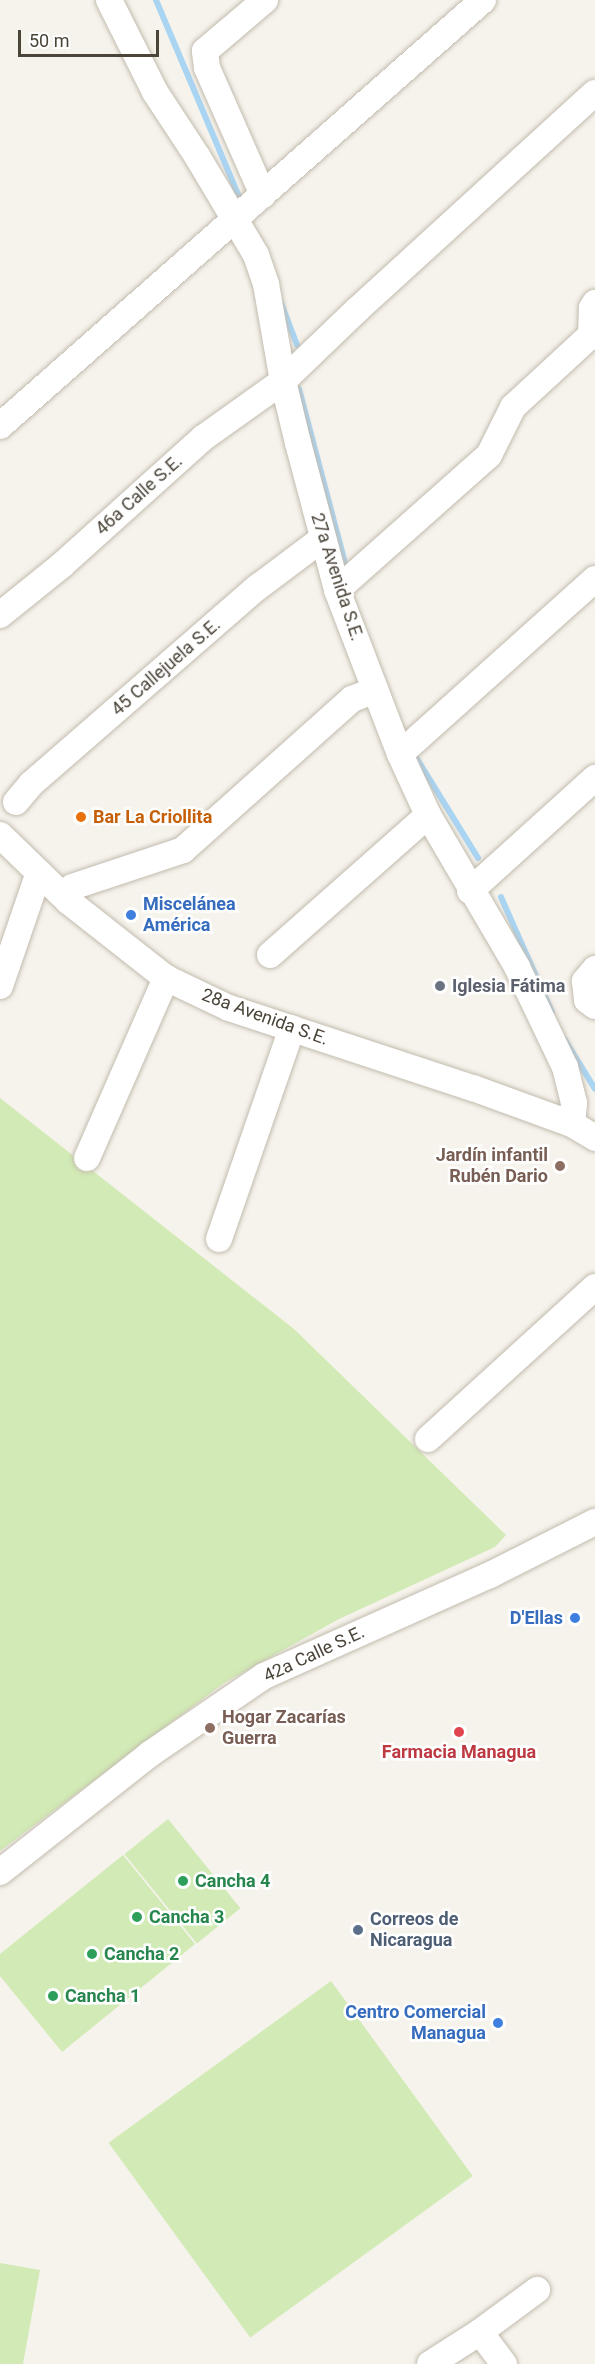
<!DOCTYPE html>
<meta charset="utf-8">
<style>
body{margin:0}
#map{position:relative;width:595px;height:2364px;overflow:hidden;background:#f6f3ec;font-family:Roboto,sans-serif}
div>[style]{position:absolute}
[style*='--x']{left:calc(var(--x)*1px);top:calc(var(--y)*1px);width:calc(var(--w)*1px);rotate:calc(var(--a)*1deg)}
.green>*{inset:0;background:#d2eab5;transform-origin:0 0}
.stream>*{height:6px;margin:-3px;padding:0 3px;transform-origin:3px;border-radius:3px;background:#a9d4f2}
.roads{filter:drop-shadow(0 0 2px #c2bbae) drop-shadow(0 0 2px #c2bbae)}
.minor>*{height:26px;margin:-13px;padding:0 13px;transform-origin:13px;border-radius:13px;background:#fff}
.dots>*{width:16px;height:16px;translate:-50% -50%;box-sizing:border-box;border:3px solid #fff;border-radius:50%}
span{translate:-50% -50%;white-space:nowrap;text-align:center;line-height:1.15;-webkit-text-stroke:5px #fff;paint-order:stroke}
.street-label{font-size:18px;color:#4b4439}
.food-label{font-size:18px;color:#c56008;font-weight:700}
.left{translate:0 -50%;text-align:left}
.shop-label{font-size:18px;color:#366cbe;font-weight:700}
.right{translate:-100% -50%;text-align:right}
.worship-label{font-size:18px;color:#5b616d;font-weight:700}
.education-label{font-size:18px;color:#785e54;font-weight:700}
.health-label{font-size:18px;color:#be3a42;font-weight:700}
.leisure-label{font-size:18px;color:#27864d;font-weight:700}
.service-label{font-size:18px;color:#4e5e75;font-weight:700}
.scale{position:absolute;left:18px;top:30px;width:141px;height:27px;box-sizing:border-box;border:3px solid #4b4439;border-top:0;padding-left:8px;font-size:18px;line-height:21px;white-space:nowrap;color:#4b4439;-webkit-text-stroke:4px #fff;paint-order:stroke}
</style>
<div id="map">
<div class="green">
<div style="clip-path:polygon(0 1098px,294px 1329px,506px 1535px,495px 1547px,339px 1619px,224px 1683px,0 1851px)"></div>
<div style="left:168px;top:1819px;width:115px;height:56px;rotate:51deg"></div>
<div style="clip-path:polygon(123px 1855px,195px 1944px,62px 2052px,0 1976px,0 1954px)"></div>
<div style="left:331px;top:1981px;width:241px;height:275px;rotate:54deg"></div>
<div style="clip-path:polygon(0 2263px,40px 2270px,23px 2364px,0 2364px)"></div>
</div>
<div class="stream">
<div style="--x:156;--y:0;--w:221;--a:67.1"></div>
<div style="--x:281;--y:303;--w:45;--a:69.1"></div>
<div style="--x:299;--y:389;--w:188;--a:75.2"></div>
<div style="--x:414;--y:754;--w:122;--a:58.4"></div>
<div style="--x:501;--y:897;--w:126;--a:66.1"></div>
<div style="--x:565;--y:1040;--w:57;--a:58.5"></div>
</div>
<div class="roads">
<div class="minor">
<div style="--x:109;--y:0;--w:103;--a:63.4"></div>
<div style="--x:155;--y:92;--w:77;--a:56.7"></div>
<div style="--x:197;--y:156;--w:115;--a:59.2"></div>
<div style="--x:256;--y:255;--w:31;--a:71"></div>
<div style="--x:266;--y:284;--w:98;--a:80.1"></div>
<div style="--x:283;--y:381;--w:64;--a:76.4"></div>
<div style="--x:298;--y:443;--w:152;--a:75.1"></div>
<div style="--x:337;--y:590;--w:176;--a:69"></div>
<div style="--x:400;--y:754;--w:67;--a:65.3"></div>
<div style="--x:428;--y:815;--w:176;--a:59.6"></div>
<div style="--x:517;--y:967;--w:111;--a:64.4"></div>
<div style="--x:565;--y:1067;--w:37;--a:76"></div>
<div style="--x:574;--y:1103;--w:21;--a:95"></div>
<div style="--x:263;--y:195;--w:139;--a:-113.8"></div>
<div style="--x:207;--y:68;--w:17;--a:-97"></div>
<div style="--x:205;--y:51;--w:79;--a:-40.4"></div>
<div style="--x:0;--y:426;--w:644;--a:-41.41"></div>
<div style="--x:337;--y:590;--w:203;--a:-41.6"></div>
<div style="--x:489;--y:455;--w:54;--a:-63.4"></div>
<div style="--x:513;--y:407;--w:106;--a:-42.7"></div>
<div style="--x:591;--y:335;--w:27;--a:-88"></div>
<div style="--x:592;--y:308;--w:6;--a:-59"></div>
<div style="--x:0;--y:615;--w:80;--a:-38.9"></div>
<div style="--x:62;--y:565;--w:190;--a:-42"></div>
<div style="--x:203;--y:438;--w:98;--a:-35.5"></div>
<div style="--x:283;--y:381;--w:103;--a:-43.8"></div>
<div style="--x:357;--y:310;--w:322;--a:-42.4"></div>
<div style="--x:400;--y:754;--w:262;--a:-41.9"></div>
<div style="--x:16;--y:802;--w:23;--a:-50"></div>
<div style="--x:31;--y:784;--w:301;--a:-41"></div>
<div style="--x:258;--y:587;--w:80;--a:-36.9"></div>
<div style="--x:0;--y:835;--w:95;--a:44.1"></div>
<div style="--x:68;--y:901;--w:125;--a:38.2"></div>
<div style="--x:166;--y:978;--w:70;--a:25.5"></div>
<div style="--x:229;--y:1008;--w:257;--a:18.2"></div>
<div style="--x:473;--y:1088;--w:105;--a:20"></div>
<div style="--x:572;--y:1124;--w:27;--a:31"></div>
<div style="--x:72;--y:887;--w:117;--a:-18.4"></div>
<div style="--x:183;--y:850;--w:227;--a:-41.8"></div>
<div style="--x:352;--y:699;--w:25;--a:-21"></div>
<div style="--x:470;--y:891;--w:169;--a:-42.1"></div>
<div style="--x:270;--y:955;--w:211;--a:-41.5"></div>
<div style="--x:595;--y:969;--w:16;--a:130"></div>
<div style="--x:585;--y:981;--w:19;--a:84"></div>
<div style="--x:587;--y:1000;--w:10;--a:37"></div>
<div style="--x:0;--y:986;--w:120;--a:-71.1"></div>
<div style="--x:87;--y:1158;--w:197;--a:-66.3"></div>
<div style="--x:219;--y:1239;--w:223;--a:-70.9"></div>
<div style="--x:428;--y:1439;--w:226;--a:-42.3"></div>
<div style="--x:0;--y:1872;--w:191;--a:-38.2"></div>
<div style="--x:150;--y:1754;--w:138;--a:-34.4"></div>
<div style="--x:264;--y:1676;--w:248;--a:-24.1"></div>
<div style="--x:490;--y:1575;--w:118;--a:-26.8"></div>
<div style="--x:430;--y:2364;--w:59;--a:-32.6"></div>
<div style="--x:504;--y:2364;--w:40;--a:-127"></div>
<div style="--x:480;--y:2332;--w:71;--a:-36.4"></div>
</div>
</div>
<div class="dots">
<div style="left:81px;top:817px;background:#e8710a"></div>
<div style="left:131px;top:915px;background:#3f7fe0"></div>
<div style="left:440px;top:986px;background:#6b7280"></div>
<div style="left:560px;top:1166px;background:#8d6e63"></div>
<div style="left:575px;top:1618px;background:#3f7fe0"></div>
<div style="left:210px;top:1728px;background:#8d6e63"></div>
<div style="left:459px;top:1732px;background:#e0444e"></div>
<div style="left:183px;top:1881px;background:#2e9e5b"></div>
<div style="left:137px;top:1917px;background:#2e9e5b"></div>
<div style="left:358px;top:1930px;background:#5c6f8a"></div>
<div style="left:92px;top:1954px;background:#2e9e5b"></div>
<div style="left:53px;top:1996px;background:#2e9e5b"></div>
<div style="left:498px;top:2023px;background:#3f7fe0"></div>
</div>
<div class="street-label">
<span style="left:139px;top:495px;rotate:-42deg">46a Calle S.E.</span>
<span style="left:337px;top:577px;rotate:72deg">27a Avenida S.E.</span>
<span style="left:166px;top:667px;rotate:-41deg">45 Callejuela S.E.</span>
<span style="left:265px;top:1017px;rotate:20deg">28a Avenida S.E.</span>
<span style="left:314px;top:1654px;rotate:-25deg">42a Calle S.E.</span>
</div>
<div class="food-label">
<span class="left" style="left:93px;top:817px">Bar La Criollita</span>
</div>
<div class="shop-label">
<span class="left" style="left:143px;top:915px">Miscelánea<br>América</span>
<span class="right" style="left:563px;top:1618px">D'Ellas</span>
<span class="right" style="left:486px;top:2023px">Centro Comercial<br>Managua</span>
</div>
<div class="worship-label">
<span class="left" style="left:452px;top:986px">Iglesia Fátima</span>
</div>
<div class="education-label">
<span class="right" style="left:548px;top:1166px">Jardín infantil<br>Rubén Dario</span>
<span class="left" style="left:222px;top:1728px">Hogar Zacarías<br>Guerra</span>
</div>
<div class="health-label">
<span style="left:459px;top:1752px">Farmacia Managua</span>
</div>
<div class="leisure-label">
<span class="left" style="left:195px;top:1881px">Cancha 4</span>
<span class="left" style="left:149px;top:1917px">Cancha 3</span>
<span class="left" style="left:104px;top:1954px">Cancha 2</span>
<span class="left" style="left:65px;top:1996px">Cancha 1</span>
</div>
<div class="service-label">
<span class="left" style="left:370px;top:1930px">Correos de<br>Nicaragua</span>
</div>
<div class="scale">50 m</div>
</div>
